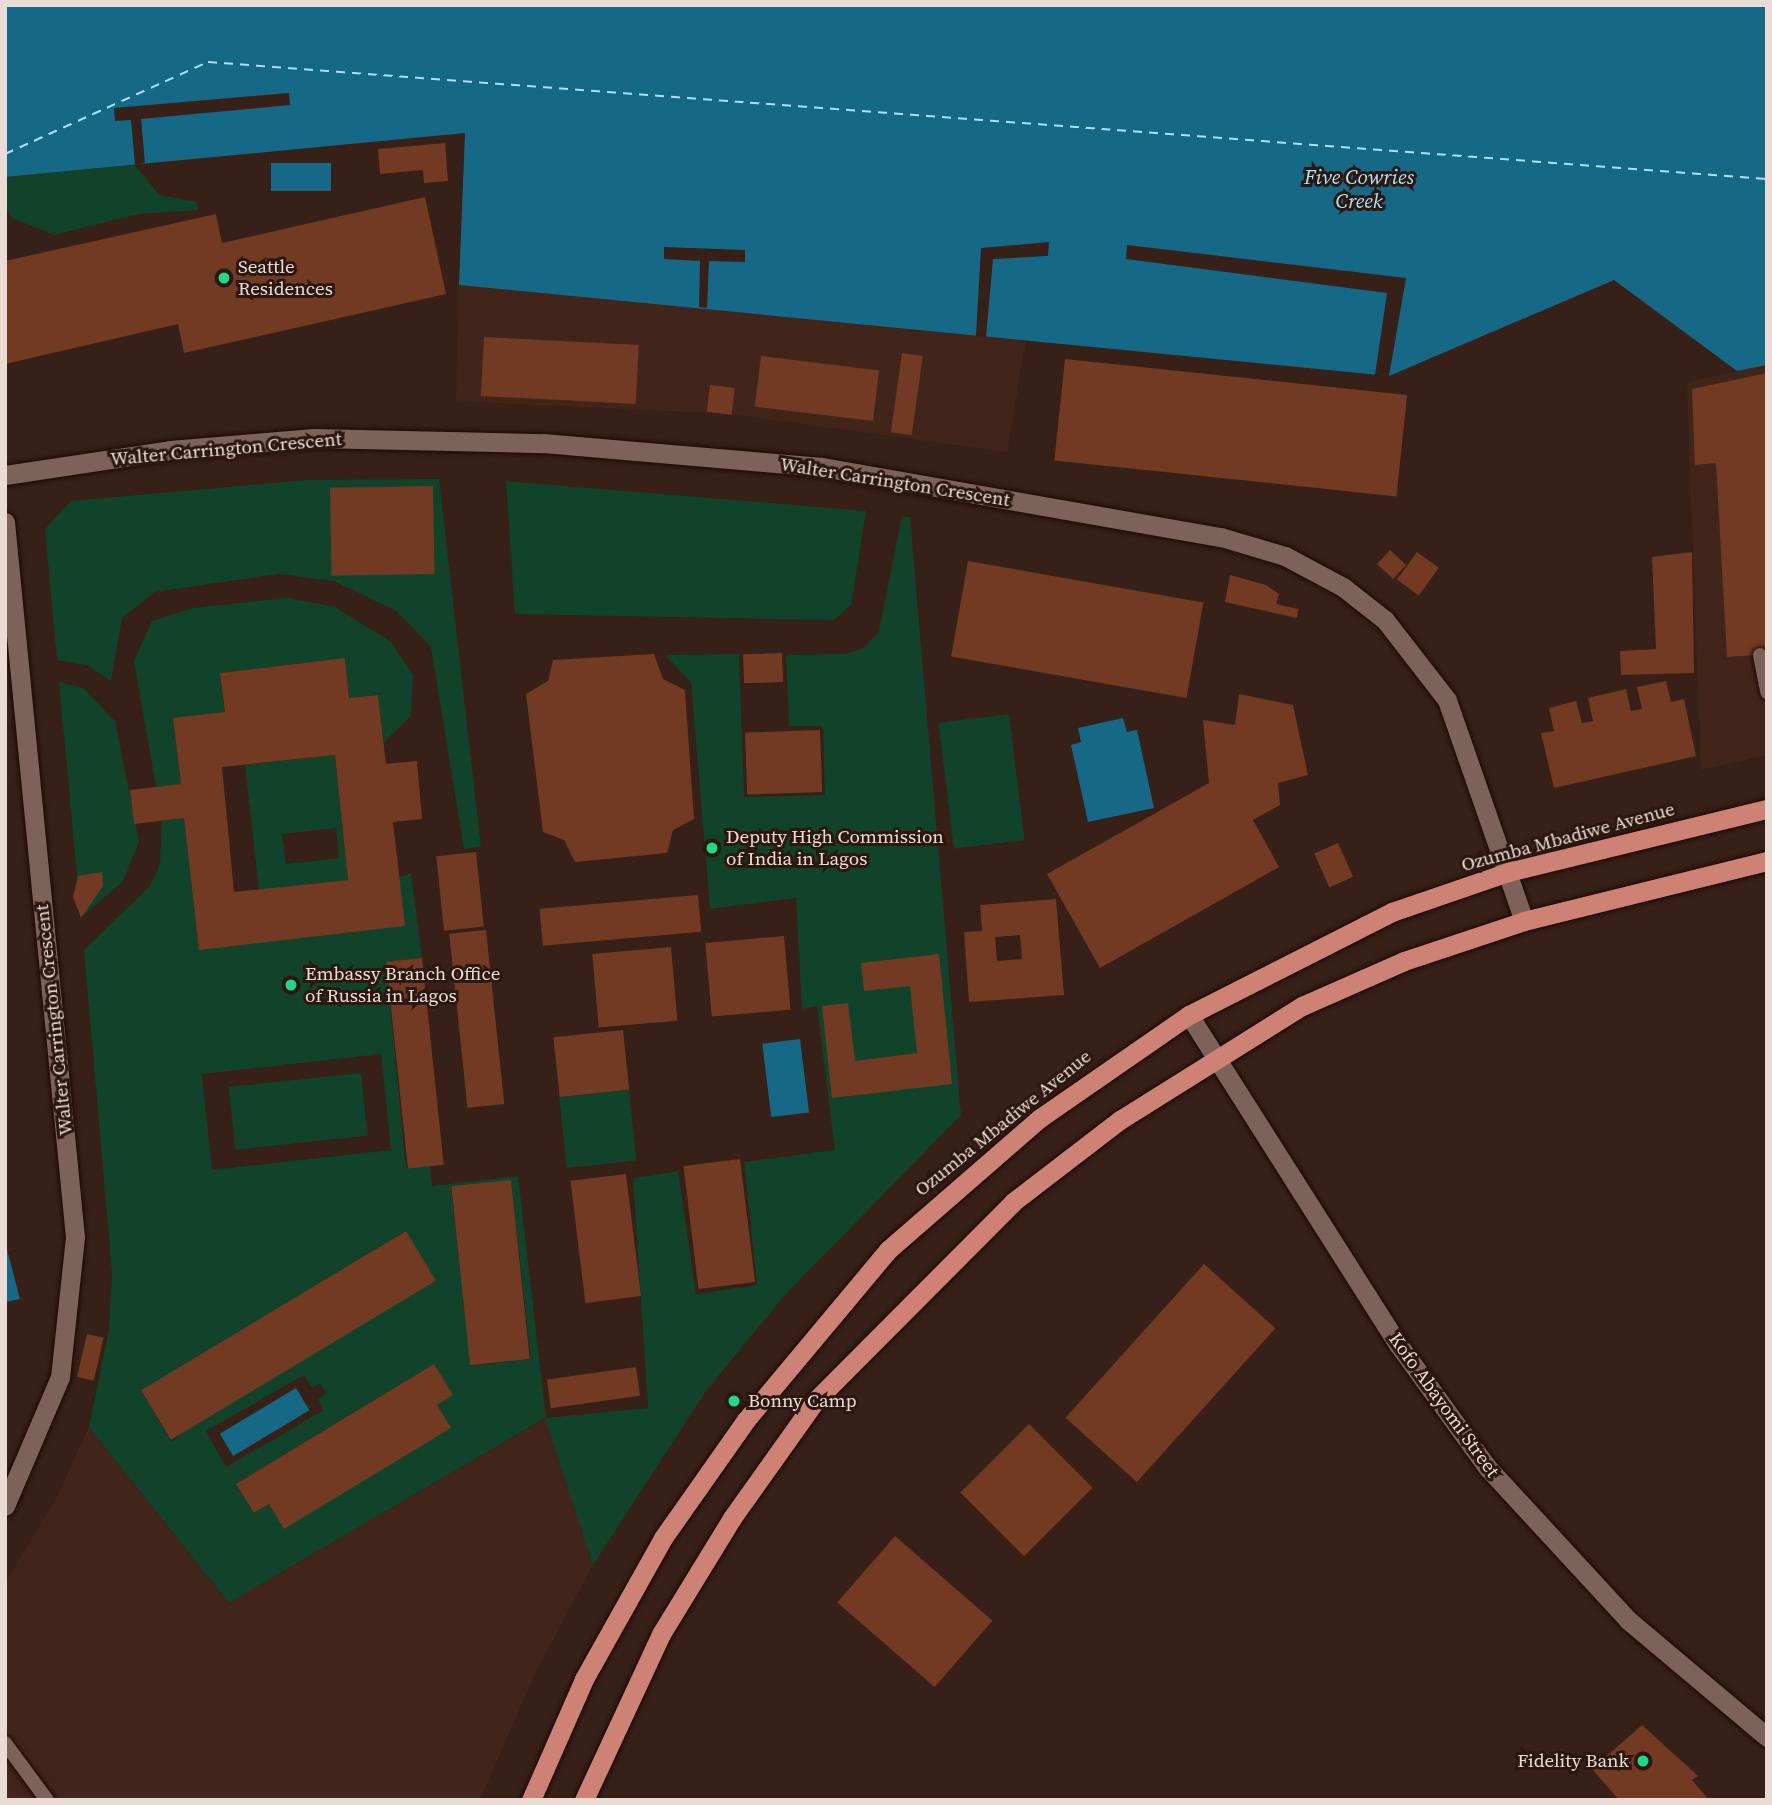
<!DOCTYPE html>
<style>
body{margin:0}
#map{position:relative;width:1772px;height:1805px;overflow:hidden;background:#362017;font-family:"Source Serif 4",serif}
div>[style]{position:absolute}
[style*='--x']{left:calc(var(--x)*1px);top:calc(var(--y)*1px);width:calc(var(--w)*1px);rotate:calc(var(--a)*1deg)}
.built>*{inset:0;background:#42251a}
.green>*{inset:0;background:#10432a;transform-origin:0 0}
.water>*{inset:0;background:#156986;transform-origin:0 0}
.pier>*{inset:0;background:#362017}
.ferry>*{height:2px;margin-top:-1px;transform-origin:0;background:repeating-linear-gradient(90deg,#a8e3fe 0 9px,transparent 0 16px)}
.building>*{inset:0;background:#723a22;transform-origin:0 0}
.roads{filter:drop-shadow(0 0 2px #1c0903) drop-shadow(0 0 2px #1c0903)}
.service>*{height:14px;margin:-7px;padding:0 7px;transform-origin:7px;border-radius:7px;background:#7c6258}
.minor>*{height:19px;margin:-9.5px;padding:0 9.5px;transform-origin:9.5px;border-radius:9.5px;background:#7c6258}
.tertiary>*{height:19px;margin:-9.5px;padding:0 9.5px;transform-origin:9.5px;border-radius:9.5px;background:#7c6258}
.trunk>*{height:19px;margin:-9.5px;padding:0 9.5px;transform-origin:9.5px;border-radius:9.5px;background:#ce8276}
.dots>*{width:19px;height:19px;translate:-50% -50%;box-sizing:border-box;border:4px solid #2c170e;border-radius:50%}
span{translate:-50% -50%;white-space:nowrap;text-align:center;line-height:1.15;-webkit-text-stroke:6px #2c170e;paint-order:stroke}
.poi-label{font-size:19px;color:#eadbd5}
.left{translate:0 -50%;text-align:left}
.right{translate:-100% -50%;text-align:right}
.street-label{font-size:19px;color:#eadbd5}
.water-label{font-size:21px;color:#a8e3fe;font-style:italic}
.frame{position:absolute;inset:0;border:7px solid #eadbd5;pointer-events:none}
</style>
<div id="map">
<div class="built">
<div style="clip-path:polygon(459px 285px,1026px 341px,1007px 452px,732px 414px,456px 401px)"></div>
<div style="clip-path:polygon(1767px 365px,1767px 755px,1701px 770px,1687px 382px)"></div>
<div style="clip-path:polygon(546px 1418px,593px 1565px,536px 1671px,480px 1800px,5px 1800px,5px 1583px,56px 1499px,89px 1427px,229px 1603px)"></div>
</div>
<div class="green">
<div style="clip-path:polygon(135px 165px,159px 195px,197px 202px,198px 210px,139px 214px,54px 235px,12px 218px,5px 206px,5px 177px)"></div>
<div style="clip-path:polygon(439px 479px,481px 847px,464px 849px,431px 647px,396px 611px,334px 581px,279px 574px,155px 592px,122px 618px,111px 681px,87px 665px,57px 660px,45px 529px,71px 501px,307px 480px)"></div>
<div style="clip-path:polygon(506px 481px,866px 511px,851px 605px,834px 620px,515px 614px)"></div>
<div style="clip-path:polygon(evenodd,902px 516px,910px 517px,961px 1115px,784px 1296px,706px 1391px,593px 1565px,545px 1418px,229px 1603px,89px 1427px,109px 1330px,112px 1272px,84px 950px,150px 886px,160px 864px,162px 821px,184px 818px,199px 949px,411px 873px,422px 958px,386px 962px,406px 1168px,430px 1166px,432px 1186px,518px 1176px,546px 1418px,648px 1408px,633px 1178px,678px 1171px,696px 1294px,757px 1285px,744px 1162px,835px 1150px,817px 1006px,802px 1009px,796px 898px,710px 909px,691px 682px,665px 655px,739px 654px,744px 797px,825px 795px,823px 726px,789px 726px,786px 655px,845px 654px,864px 648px,879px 631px,902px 516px,381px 1054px,391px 1150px,212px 1170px,202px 1074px,381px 1054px,902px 516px,511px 1181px,531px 1359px,471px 1366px,451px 1188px,511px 1181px,902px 516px,405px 1231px,406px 1232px,172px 1442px,142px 1392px,405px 1231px,902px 516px,434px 1364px,437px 1405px,284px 1529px,269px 1504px,254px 1513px,236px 1484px,434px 1364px,902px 516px,304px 1375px,312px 1388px,320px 1383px,326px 1393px,318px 1399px,324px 1410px,226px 1467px,206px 1431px,304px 1375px)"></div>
<div style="clip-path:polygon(288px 598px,335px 607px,391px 642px,413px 675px,411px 716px,384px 742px,378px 695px,349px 698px,345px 658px,220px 673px,225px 712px,173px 719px,181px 784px,156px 787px,134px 661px,152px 621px,193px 608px)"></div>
<div style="clip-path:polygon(59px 682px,83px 688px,115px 721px,139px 842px,123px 881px,81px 918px)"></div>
<div style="left:1009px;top:714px;width:127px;height:71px;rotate:83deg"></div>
<div style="clip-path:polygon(evenodd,335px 755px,348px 880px,259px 890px,245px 765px,335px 755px,336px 828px,339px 858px,286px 864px,282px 834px,336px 828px)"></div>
<div style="left:361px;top:1073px;width:63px;height:133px;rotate:84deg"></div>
<div style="left:629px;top:1090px;width:71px;height:70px;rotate:84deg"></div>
</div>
<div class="water">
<div style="clip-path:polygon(5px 5px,1767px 5px,1767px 365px,1737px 371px,1614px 280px,1389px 376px,459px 285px,465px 133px,5px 177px)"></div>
<div style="left:331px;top:163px;width:28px;height:60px;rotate:90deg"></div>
<div style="clip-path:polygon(1123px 718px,1127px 732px,1137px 730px,1154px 808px,1088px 822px,1071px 745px,1081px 742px,1078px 728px)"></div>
<div style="left:800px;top:1039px;width:74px;height:38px;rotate:83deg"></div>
<div style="clip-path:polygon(5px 1242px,20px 1299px,5px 1302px)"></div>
<div style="left:296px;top:1388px;width:26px;height:89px;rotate:59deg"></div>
</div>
<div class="pier">
<div style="clip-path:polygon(289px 93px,290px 105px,141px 119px,145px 163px,135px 165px,131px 120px,115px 121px,114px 108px)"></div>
<div style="clip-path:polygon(1049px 242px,1048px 256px,993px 259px,986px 337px,976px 336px,981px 248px)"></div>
<div style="clip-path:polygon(1127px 245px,1406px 278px,1389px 376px,1375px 375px,1387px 293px,1126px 259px)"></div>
<div style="clip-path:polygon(664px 247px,745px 250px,745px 262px,709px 261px,707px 308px,699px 307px,700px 261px,664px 259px)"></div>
</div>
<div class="ferry">
<div style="--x:5;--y:154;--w:223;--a:-24.4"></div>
<div style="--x:208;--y:62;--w:1563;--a:4.29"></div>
</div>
<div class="building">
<div style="clip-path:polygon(445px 143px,448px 181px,424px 183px,423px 170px,380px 174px,378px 149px)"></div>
<div style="clip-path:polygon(425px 197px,446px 294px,184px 353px,178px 324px,5px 364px,5px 261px,216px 214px,222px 243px)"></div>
<div style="left:484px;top:337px;width:155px;height:59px;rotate:3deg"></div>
<div style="left:902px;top:353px;width:21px;height:80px;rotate:8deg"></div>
<div style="left:761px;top:356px;width:119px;height:51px;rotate:7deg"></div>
<div style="left:1065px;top:359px;width:344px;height:102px;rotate:6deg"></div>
<div style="clip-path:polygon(1767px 373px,1767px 654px,1727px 657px,1716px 463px,1695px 465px,1692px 389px)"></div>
<div style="left:710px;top:385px;width:25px;height:27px;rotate:7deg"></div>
<div style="left:433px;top:486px;width:88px;height:103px;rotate:89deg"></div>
<div style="left:1390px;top:550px;width:22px;height:19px;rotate:43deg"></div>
<div style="left:1417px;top:552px;width:27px;height:34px;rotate:36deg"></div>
<div style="clip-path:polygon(1692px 552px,1694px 673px,1621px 675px,1620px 651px,1656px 649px,1652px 557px)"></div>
<div style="left:968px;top:561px;width:239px;height:97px;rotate:10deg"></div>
<div style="clip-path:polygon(1230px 575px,1266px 585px,1279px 594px,1276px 604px,1298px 609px,1297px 618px,1225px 602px)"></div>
<div style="left:782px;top:653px;width:29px;height:39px;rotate:88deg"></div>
<div style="clip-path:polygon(654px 654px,663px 679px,685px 690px,694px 819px,673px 830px,667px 853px,575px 862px,564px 840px,543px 832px,526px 694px,548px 681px,553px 660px)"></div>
<div style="clip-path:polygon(evenodd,345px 658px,349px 698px,378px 695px,386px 764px,417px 761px,422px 819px,393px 822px,405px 926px,199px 950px,184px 818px,134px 824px,130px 790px,181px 784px,173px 718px,225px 712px,220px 673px,345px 658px,335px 755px,348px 880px,234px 892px,222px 767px,335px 755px)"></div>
<div style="clip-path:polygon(1666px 681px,1671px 702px,1684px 699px,1696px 756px,1554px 788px,1541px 733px,1554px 731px,1549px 708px,1576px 701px,1582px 723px,1593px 721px,1588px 698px,1626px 689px,1631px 711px,1642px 709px,1637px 687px)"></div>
<div style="clip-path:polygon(1239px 694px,1293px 705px,1308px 775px,1278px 783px,1280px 805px,1253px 820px,1279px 867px,1100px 968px,1047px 874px,1209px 783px,1203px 720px,1235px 725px)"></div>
<div style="left:820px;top:730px;width:62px;height:75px;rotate:88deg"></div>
<div style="left:1338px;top:843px;width:37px;height:26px;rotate:66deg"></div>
<div style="left:476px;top:852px;width:75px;height:40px;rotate:84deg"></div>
<div style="clip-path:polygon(102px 872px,103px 886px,81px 918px,73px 897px,78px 876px)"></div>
<div style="left:698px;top:895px;width:37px;height:159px;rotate:85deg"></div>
<div style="clip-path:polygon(evenodd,1056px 899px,1064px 995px,969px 1002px,964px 932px,982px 931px,980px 905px,1056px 899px,1020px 935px,1022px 959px,997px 961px,995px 937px,1020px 935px)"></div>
<div style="left:486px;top:930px;width:175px;height:37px;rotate:84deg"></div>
<div style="left:784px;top:936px;width:74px;height:79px;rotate:85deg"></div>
<div style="left:671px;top:947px;width:74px;height:79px;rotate:85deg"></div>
<div style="clip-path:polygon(939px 954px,952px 1084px,832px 1098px,822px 1006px,848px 1003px,855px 1061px,917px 1053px,910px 986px,864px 991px,861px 963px)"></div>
<div style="left:422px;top:958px;width:208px;height:36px;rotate:84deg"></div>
<div style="left:623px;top:1030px;width:60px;height:70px;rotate:84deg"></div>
<div style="left:740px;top:1159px;width:124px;height:57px;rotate:83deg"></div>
<div style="left:626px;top:1174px;width:123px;height:56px;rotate:83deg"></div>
<div style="left:511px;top:1180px;width:180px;height:60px;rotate:84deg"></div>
<div style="left:406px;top:1231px;width:58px;height:309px;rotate:59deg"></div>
<div style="left:1204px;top:1264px;width:96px;height:207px;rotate:42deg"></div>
<div style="left:87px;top:1334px;width:17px;height:44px;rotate:13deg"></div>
<div style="clip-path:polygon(434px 1364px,453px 1395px,437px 1405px,451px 1428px,284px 1529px,269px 1504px,254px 1513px,236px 1484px)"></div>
<div style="left:636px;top:1367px;width:29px;height:90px;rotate:82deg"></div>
<div style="left:1029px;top:1424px;width:90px;height:97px;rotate:45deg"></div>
<div style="left:895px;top:1536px;width:129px;height:88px;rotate:41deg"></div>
<div style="clip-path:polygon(1642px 1725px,1698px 1776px,1692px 1780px,1709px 1800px,1619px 1800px,1592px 1769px)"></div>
</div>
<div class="roads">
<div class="service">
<div style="--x:1760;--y:655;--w:38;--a:79"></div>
<div style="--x:5;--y:1743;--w:71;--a:53.6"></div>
</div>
<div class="minor">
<div style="--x:5;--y:475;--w:167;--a:-8.6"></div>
<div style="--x:170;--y:450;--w:144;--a:-4.8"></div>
<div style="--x:314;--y:438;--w:229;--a:1.3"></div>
<div style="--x:543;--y:443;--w:280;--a:4.9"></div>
<div style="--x:822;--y:467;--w:405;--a:10"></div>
<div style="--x:1221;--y:537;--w:67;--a:16.5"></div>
<div style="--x:1285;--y:556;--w:66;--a:28.1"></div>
<div style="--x:1343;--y:587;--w:53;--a:38.2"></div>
<div style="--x:1385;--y:620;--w:101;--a:52.2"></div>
<div style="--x:1447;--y:700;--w:234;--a:70.8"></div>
<div style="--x:5;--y:522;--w:718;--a:84.41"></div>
<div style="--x:75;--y:1237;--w:141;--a:96.1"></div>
<div style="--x:60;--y:1377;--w:140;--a:113.1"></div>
</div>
<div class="tertiary">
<div style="--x:1189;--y:1015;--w:390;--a:57.6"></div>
<div style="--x:1398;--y:1344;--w:152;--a:54.1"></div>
<div style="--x:1487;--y:1467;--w:208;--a:47.3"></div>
<div style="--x:1628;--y:1620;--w:182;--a:40.1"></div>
</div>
<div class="trunk">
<div style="--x:531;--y:1800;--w:132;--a:-66.3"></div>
<div style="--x:584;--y:1679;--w:162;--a:-60.7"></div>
<div style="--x:663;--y:1538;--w:144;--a:-54.9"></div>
<div style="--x:746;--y:1420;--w:222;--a:-50.1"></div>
<div style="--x:888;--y:1250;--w:201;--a:-41"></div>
<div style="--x:1040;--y:1118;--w:181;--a:-34.7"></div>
<div style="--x:1189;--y:1015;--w:228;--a:-26.9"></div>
<div style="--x:1392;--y:912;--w:123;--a:-19"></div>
<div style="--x:1508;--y:872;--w:267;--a:-13.7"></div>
<div style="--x:584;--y:1800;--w:183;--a:-65.1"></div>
<div style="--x:661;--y:1634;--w:136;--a:-58.5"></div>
<div style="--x:732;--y:1518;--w:143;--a:-54.6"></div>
<div style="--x:815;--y:1401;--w:281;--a:-45.1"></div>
<div style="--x:1013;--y:1202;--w:135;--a:-37.5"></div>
<div style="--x:1120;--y:1120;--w:215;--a:-32.1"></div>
<div style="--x:1302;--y:1006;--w:111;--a:-23.8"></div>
<div style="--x:1404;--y:961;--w:126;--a:-18.4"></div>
<div style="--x:1524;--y:921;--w:250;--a:-13.9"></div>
</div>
</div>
<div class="dots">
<div style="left:224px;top:278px;background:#20d887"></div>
<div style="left:712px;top:848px;background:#20d887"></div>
<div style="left:291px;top:985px;background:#20d887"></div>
<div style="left:734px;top:1401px;background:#20d887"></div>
<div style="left:1643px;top:1761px;background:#20d887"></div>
</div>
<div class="poi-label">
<span class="left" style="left:238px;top:278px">Seattle<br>Residences</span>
<span class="left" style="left:726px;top:848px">Deputy High Commission<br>of India in Lagos</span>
<span class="left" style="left:305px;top:985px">Embassy Branch Office<br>of Russia in Lagos</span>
<span class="left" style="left:748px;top:1401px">Bonny Camp</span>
<span class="right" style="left:1629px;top:1761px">Fidelity Bank</span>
</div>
<div class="street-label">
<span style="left:226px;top:449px;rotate:-5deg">Walter Carrington Crescent</span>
<span style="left:895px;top:482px;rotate:9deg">Walter Carrington Crescent</span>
<span style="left:1568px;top:837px;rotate:-15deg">Ozumba Mbadiwe Avenue</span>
<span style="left:54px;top:1020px;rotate:-96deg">Walter Carrington Crescent</span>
<span style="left:1003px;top:1123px;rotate:-39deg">Ozumba Mbadiwe Avenue</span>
<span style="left:1444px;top:1405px;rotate:54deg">Kofo Abayomi Street</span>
</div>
<div class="water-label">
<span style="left:1359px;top:189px">Five Cowries<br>Creek</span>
</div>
<div class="frame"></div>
</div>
